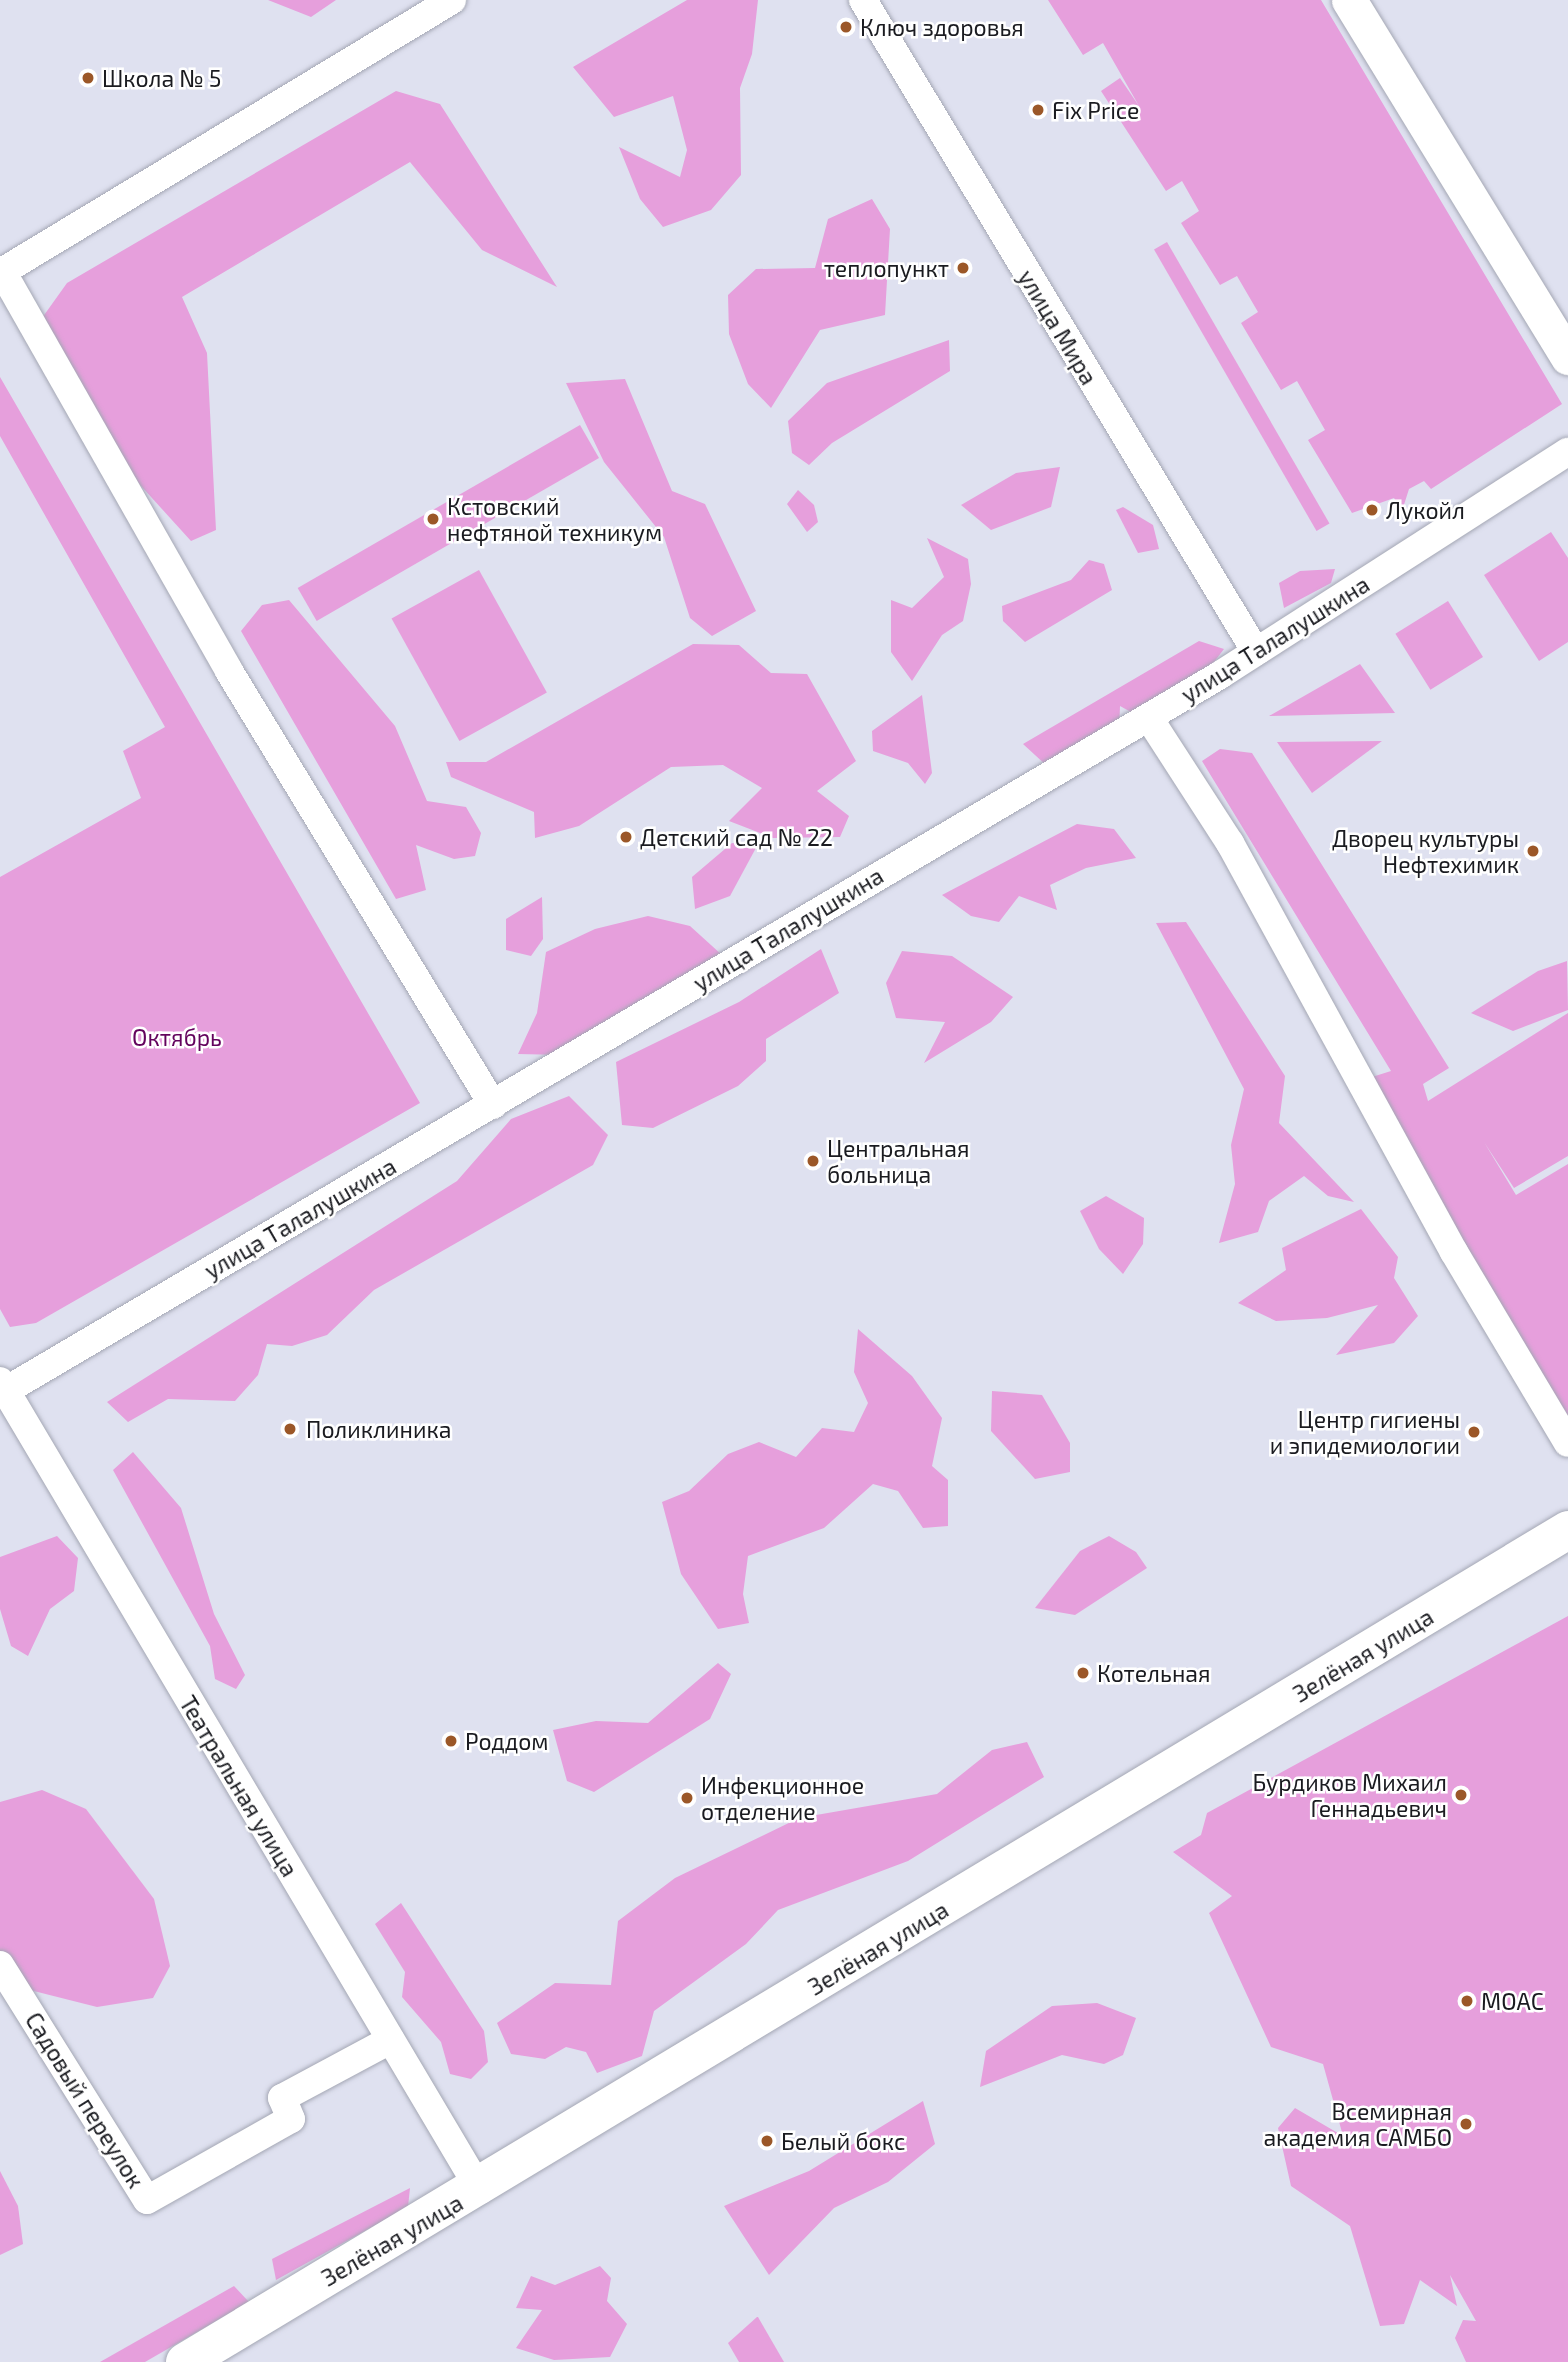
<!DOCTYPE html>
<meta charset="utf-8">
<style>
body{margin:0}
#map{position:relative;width:1568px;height:2362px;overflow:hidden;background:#dfe1f0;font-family:"Exo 2",sans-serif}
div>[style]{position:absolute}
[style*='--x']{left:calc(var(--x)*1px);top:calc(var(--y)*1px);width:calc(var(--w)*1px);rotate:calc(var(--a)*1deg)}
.green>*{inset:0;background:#e69fdc;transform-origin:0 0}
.roads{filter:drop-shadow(0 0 2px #a4a7b4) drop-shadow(0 0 2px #a4a7b4)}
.minor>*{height:28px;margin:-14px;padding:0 14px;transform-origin:14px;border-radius:14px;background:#fff}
.tertiary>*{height:35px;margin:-17.5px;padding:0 17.5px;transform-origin:17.5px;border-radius:17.5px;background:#fff}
.secondary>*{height:38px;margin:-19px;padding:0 19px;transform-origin:19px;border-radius:19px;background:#fff}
.dots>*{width:19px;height:19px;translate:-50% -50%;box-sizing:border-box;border:4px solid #fff;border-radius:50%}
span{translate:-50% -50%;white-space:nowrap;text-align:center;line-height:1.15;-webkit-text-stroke:5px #fff;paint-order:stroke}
.poi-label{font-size:23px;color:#1a1b20}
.left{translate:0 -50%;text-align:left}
.right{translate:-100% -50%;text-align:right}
.street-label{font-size:23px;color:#1a1b20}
.park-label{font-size:23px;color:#63035d}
</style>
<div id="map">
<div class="green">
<div style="clip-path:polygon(268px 0,336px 0,311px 17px)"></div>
<div style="clip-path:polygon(687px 0,758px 0,752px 54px,740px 88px,741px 175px,711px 210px,663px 227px,640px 199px,619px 147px,680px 177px,687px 150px,673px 96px,614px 117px,573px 67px)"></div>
<div style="clip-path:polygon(1048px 0,1321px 0,1562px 404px,1431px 489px,1424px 481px,1409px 489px,1402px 511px,1394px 498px,1352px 513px,1308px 440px,1325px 430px,1297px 381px,1281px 390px,1241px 323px,1258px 312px,1237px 276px,1220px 285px,1181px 223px,1199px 211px,1182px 181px,1166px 191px,1101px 91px,1120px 78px,1139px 106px,1103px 43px,1083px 55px)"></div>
<div style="clip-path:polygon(396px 91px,440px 104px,557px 287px,482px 250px,410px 162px,182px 297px,207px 353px,216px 530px,191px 541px,122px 465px,42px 318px,67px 283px)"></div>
<div style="clip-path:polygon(872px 199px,890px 229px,885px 315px,820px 330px,771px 408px,748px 384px,729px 334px,728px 295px,756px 269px,815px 268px,828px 219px)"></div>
<div style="left:1167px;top:242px;width:325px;height:15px;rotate:60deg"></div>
<div style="clip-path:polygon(949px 340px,950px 371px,832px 443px,809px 465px,792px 453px,788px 421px,827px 383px)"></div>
<div style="clip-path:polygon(0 377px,420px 1103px,36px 1323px,10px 1327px,0 1309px,0 877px,141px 798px,123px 751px,165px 727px,0 436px)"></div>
<div style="clip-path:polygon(625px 379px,672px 491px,705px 504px,756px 611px,712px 636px,690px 618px,664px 537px,604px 462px,566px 383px)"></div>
<div style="left:580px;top:425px;width:38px;height:326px;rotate:60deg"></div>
<div style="clip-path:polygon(1060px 467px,1051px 507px,991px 530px,961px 505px,1016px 473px)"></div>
<div style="clip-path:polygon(798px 490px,814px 505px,818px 522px,807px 532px,787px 504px)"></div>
<div style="clip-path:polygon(1123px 507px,1153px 525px,1159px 549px,1138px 553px,1116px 510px)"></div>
<div style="clip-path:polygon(1551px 532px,1568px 558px,1568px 642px,1539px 661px,1484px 575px)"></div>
<div style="clip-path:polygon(927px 538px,968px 559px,971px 584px,963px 621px,942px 635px,912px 681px,891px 652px,891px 600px,912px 608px,944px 577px)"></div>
<div style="clip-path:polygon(1089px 560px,1104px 564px,1112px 590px,1025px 642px,1003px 621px,1002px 606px,1071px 580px)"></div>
<div style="clip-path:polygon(1335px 569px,1331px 583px,1284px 608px,1279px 583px,1300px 571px)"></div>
<div style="left:479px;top:570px;width:140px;height:100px;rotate:61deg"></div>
<div style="clip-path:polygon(289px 600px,395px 726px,427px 801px,466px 807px,481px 833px,475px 856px,454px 859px,416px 845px,426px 890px,396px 899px,241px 631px,262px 605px)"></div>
<div style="left:1448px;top:601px;width:66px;height:62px;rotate:58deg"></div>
<div style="clip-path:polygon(1199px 641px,1224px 649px,1204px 675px,1140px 717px,1120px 706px,1119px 733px,1047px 766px,1023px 744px)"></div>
<div style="clip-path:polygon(693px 644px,739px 645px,771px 673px,807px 674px,856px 761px,817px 791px,849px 816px,840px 837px,773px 838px,729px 821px,762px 788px,723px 765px,671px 767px,579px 826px,535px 838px,534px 812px,451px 777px,446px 762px,486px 762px)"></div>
<div style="clip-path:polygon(1360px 664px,1395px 713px,1269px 716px)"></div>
<div style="clip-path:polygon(922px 695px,932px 773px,925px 784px,908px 763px,873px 751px,872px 731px)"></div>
<div style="clip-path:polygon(1382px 741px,1312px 793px,1277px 742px)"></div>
<div style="clip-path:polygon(1220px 749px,1252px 753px,1449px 1068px,1423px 1084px,1428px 1101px,1568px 1013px,1568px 1156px,1514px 1188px,1484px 1142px,1516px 1195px,1568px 1164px,1568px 1421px,1394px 1123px,1372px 1077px,1391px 1071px,1202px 761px)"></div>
<div style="clip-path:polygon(1077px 824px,1114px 829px,1136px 858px,1086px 868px,1050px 885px,1057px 910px,1019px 896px,999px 922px,971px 916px,942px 895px)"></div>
<div style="clip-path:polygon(732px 843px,757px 846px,730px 896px,695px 909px,692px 877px)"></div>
<div style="clip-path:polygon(542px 897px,543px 939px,531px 956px,506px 950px,506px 919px)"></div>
<div style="clip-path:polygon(648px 916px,690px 926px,722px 955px,563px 1055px,518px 1054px,537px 1013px,546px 952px,595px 929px)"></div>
<div style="clip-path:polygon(1186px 922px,1285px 1076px,1279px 1123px,1354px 1202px,1328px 1196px,1304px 1176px,1269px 1201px,1258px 1232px,1219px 1243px,1235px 1184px,1231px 1145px,1244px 1089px,1156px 923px)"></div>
<div style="clip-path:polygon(821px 949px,839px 993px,766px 1039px,766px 1061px,738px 1086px,653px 1128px,622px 1125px,616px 1062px,739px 1002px)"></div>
<div style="clip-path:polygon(902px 951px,952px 956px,1013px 997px,991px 1022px,924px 1063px,945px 1022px,896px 1018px,886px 983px)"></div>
<div style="clip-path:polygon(1567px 961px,1568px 1010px,1513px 1031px,1471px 1013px,1538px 971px)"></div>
<div style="clip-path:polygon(569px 1096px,608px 1135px,593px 1165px,374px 1290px,327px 1335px,292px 1346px,267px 1344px,258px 1375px,235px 1401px,168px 1399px,128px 1422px,107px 1402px,457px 1181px,511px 1119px)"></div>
<div style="clip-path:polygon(1106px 1196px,1144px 1218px,1143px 1244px,1123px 1274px,1099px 1249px,1080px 1211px)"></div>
<div style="clip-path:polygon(1361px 1209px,1398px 1257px,1394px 1278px,1418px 1316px,1394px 1343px,1336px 1355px,1378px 1305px,1327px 1318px,1276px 1321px,1238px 1303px,1286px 1270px,1282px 1248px)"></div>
<div style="clip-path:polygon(858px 1329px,912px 1376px,942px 1418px,932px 1466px,948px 1480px,948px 1526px,923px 1528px,898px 1491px,873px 1484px,824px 1528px,748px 1556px,743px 1594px,749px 1623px,718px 1629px,681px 1574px,662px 1502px,689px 1491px,728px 1454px,759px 1442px,796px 1457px,822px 1428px,854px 1432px,868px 1403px,854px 1372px)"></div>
<div style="clip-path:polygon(992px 1391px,1042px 1395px,1070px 1443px,1070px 1472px,1035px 1479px,991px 1431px)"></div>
<div style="clip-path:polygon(133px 1452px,181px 1508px,214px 1614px,245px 1675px,236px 1689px,215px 1679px,210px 1646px,113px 1470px)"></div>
<div style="clip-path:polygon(57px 1536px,78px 1558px,74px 1591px,50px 1609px,28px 1656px,11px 1646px,0 1609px,0 1557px)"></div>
<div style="clip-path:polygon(1109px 1536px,1136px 1552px,1147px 1568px,1075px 1615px,1035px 1608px,1080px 1551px)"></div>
<div style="clip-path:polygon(1568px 1616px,1568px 2362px,1466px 2362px,1455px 2338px,1463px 2320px,1476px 2321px,1450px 2275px,1457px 2306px,1420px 2280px,1404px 2324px,1380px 2326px,1350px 2226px,1291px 2186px,1278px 2128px,1295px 2108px,1343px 2136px,1323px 2064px,1271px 2047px,1209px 1913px,1232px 1896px,1173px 1852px,1201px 1835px,1207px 1813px)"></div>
<div style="clip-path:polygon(718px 1663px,731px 1674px,710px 1719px,594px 1792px,567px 1781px,553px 1730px,596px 1721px,648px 1723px)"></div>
<div style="clip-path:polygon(1027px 1742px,1044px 1777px,908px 1861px,778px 1910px,746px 1944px,654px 2011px,642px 2056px,597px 2073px,586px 2052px,566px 2047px,545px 2059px,511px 2054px,497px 2023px,555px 1983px,611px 1985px,618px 1921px,675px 1878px,799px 1818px,937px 1794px,992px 1750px)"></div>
<div style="clip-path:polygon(42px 1790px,86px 1809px,154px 1899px,170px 1966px,153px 1998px,97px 2007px,14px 1986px,0 1975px,0 1802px)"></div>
<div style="clip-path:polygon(401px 1903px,484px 2031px,488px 2062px,471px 2079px,450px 2074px,441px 2042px,402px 1997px,405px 1972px,375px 1924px)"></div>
<div style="clip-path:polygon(1097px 2003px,1136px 2018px,1123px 2055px,1104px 2064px,1062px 2055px,980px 2087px,986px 2051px,1052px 2006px)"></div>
<div style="clip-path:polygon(923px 2101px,935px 2144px,888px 2182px,834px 2208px,769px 2275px,724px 2206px,809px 2171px)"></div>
<div style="clip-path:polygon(0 2171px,18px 2206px,23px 2244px,0 2255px)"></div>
<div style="clip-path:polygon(410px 2188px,408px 2207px,276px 2280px,272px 2259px)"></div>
<div style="clip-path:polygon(600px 2266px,611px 2278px,607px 2301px,627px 2324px,610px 2357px,554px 2360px,516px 2348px,542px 2310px,516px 2308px,531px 2276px,555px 2285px)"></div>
<div style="clip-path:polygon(234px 2286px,249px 2302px,145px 2362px,100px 2362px)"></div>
<div style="clip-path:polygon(757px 2317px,758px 2317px,784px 2362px,739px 2362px,728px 2343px)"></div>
</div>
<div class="roads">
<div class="minor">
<div style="--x:863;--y:0;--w:761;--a:58.92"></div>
<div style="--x:2;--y:271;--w:460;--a:60.4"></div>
<div style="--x:229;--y:671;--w:508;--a:58.69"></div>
<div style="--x:0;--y:273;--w:528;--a:-31.13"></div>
<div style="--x:1149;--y:718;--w:149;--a:57.1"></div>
<div style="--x:1230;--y:843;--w:466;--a:61.3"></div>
<div style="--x:1454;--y:1252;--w:222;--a:59.2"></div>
<div style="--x:0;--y:1381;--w:941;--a:59.32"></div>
<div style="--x:0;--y:1394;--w:1416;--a:-30.51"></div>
<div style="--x:1220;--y:675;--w:413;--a:-32.7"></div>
<div style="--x:0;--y:1965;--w:277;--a:58"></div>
<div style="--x:147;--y:2200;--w:165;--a:-29.4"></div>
<div style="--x:291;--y:2119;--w:23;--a:-113"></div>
<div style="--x:282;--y:2098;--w:123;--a:-28.2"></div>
</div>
<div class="tertiary">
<div style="--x:1349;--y:0;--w:419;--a:58.5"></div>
</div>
<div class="secondary">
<div style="--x:185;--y:2362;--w:1614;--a:-31.03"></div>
</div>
</div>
<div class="dots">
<div style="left:846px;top:27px;background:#9b5728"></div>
<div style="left:88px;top:78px;background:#9b5728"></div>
<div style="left:1038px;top:110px;background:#9b5728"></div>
<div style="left:963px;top:268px;background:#9b5728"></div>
<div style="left:1372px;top:510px;background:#9b5728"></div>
<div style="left:433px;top:519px;background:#9b5728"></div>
<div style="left:626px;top:837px;background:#9b5728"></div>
<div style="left:1533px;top:851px;background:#9b5728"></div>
<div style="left:813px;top:1161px;background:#9b5728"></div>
<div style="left:290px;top:1429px;background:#9b5728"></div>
<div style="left:1474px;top:1432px;background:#9b5728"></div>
<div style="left:1083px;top:1673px;background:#9b5728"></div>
<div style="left:451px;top:1741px;background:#9b5728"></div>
<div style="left:1461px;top:1795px;background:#9b5728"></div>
<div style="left:687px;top:1798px;background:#9b5728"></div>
<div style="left:1467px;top:2001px;background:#9b5728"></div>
<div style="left:1466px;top:2124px;background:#9b5728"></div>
<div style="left:767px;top:2141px;background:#9b5728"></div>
</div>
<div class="poi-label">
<span class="left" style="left:860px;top:27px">Ключ здоровья</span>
<span class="left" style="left:102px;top:78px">Школа № 5</span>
<span class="left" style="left:1052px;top:110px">Fix Price</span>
<span class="right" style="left:949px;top:268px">теплопункт</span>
<span class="left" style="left:447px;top:519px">Кстовский<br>нефтяной техникум</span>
<span class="left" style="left:1386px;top:510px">Лукойл</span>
<span class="left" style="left:640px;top:837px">Детский сад № 22</span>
<span class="right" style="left:1519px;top:851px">Дворец культуры<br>Нефтехимик</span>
<span class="left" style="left:827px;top:1161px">Центральная<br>больница</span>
<span class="right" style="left:1460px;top:1432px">Центр гигиены<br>и эпидемиологии</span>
<span class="left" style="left:306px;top:1429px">Поликлиника</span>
<span class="left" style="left:1097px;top:1673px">Котельная</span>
<span class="left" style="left:465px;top:1741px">Роддом</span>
<span class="right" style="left:1447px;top:1795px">Бурдиков Михаил<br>Геннадьевич</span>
<span class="left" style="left:701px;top:1798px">Инфекционное<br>отделение</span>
<span class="left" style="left:1481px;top:2001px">МОАС</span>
<span class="right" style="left:1452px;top:2124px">Всемирная<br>академия САМБО</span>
<span class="left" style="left:781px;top:2141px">Белый бокс</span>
</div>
<div class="street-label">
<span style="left:1058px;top:327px;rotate:59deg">улица Мира</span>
<span style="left:1275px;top:639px;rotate:-32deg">улица Талалушкина</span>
<span style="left:788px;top:929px;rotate:-31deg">улица Талалушкина</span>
<span style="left:300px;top:1218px;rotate:-30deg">улица Талалушкина</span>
<span style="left:1363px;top:1655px;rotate:-31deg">Зелёная улица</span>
<span style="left:239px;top:1786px;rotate:59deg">Театральная улица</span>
<span style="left:878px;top:1948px;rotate:-31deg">Зелёная улица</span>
<span style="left:85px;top:2100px;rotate:58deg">Садовый переулок</span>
<span style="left:392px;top:2240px;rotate:-30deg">Зелёная улица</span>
</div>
<div class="park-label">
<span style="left:177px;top:1037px">Октябрь</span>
</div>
</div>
